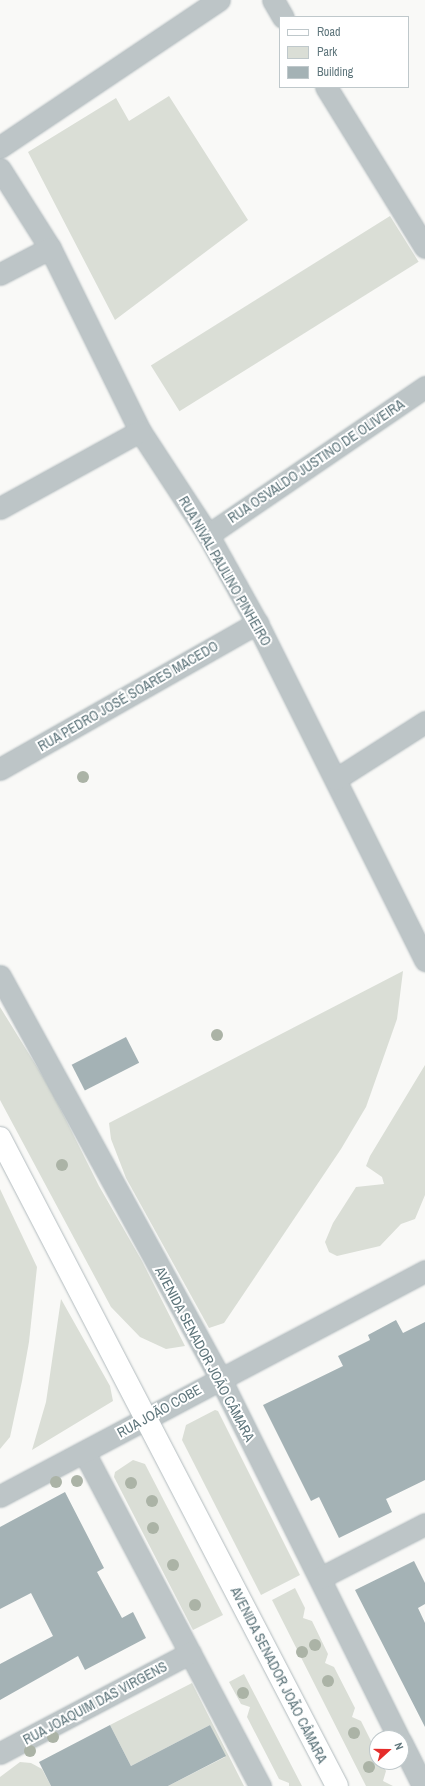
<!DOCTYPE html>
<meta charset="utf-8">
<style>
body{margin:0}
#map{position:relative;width:425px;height:1786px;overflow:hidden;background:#f9f9f7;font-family:"Archivo Narrow",sans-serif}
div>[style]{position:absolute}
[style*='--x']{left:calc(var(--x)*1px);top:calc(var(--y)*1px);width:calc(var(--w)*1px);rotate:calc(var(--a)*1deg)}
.green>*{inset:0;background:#daded6;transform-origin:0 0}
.building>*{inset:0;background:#a4b2b5;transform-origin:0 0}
.roads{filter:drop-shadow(0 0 1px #b2bbbe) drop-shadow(0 0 1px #b2bbbe)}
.minor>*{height:21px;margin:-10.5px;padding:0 10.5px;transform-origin:10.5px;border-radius:10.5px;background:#bdc5c7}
.secondary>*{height:22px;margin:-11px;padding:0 11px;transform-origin:11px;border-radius:11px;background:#fff}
.trees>*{width:12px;height:12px;margin:-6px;border-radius:50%;background:#abb3a6}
span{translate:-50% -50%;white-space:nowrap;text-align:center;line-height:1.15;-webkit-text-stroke:4px #fff;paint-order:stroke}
.street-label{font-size:14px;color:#5f767c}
.legend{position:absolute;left:279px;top:16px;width:130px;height:72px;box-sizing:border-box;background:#fff;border:1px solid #bfc8cb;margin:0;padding:5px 7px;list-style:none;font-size:12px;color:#5f767c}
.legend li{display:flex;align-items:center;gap:8px;height:20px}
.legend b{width:20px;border:1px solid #bfc8cb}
.north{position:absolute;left:369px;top:1730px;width:40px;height:40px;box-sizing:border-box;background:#fff;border:1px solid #bfc8cb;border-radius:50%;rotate:69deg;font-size:11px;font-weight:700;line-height:16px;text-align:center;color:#5f767c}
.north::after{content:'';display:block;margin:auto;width:14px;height:18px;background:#e52d2b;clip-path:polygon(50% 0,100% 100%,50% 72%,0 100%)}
</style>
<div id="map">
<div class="green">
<div style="clip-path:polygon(169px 96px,248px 220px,115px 320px,28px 152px,116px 98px,129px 121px)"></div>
<div style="left:390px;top:216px;width:54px;height:282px;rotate:58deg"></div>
<div style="clip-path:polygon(403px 971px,397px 1019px,366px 1107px,341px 1149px,224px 1323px,209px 1328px,126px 1178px,111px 1139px,109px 1123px)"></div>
<div style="clip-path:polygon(0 1007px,50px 1088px,99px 1186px,142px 1261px,185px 1346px,166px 1349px,140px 1337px,111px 1307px,0 1100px)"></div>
<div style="clip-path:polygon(425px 1065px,425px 1195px,415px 1219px,401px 1224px,380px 1246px,337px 1256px,329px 1252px,325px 1242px,333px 1223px,356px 1187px,384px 1184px,382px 1177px,366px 1166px,370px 1156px)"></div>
<div style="clip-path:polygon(0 1189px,37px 1267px,29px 1342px,22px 1381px,10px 1437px,0 1449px)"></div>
<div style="clip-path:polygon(61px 1299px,110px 1386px,113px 1401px,32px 1450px,46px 1402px)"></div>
<div style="clip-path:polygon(215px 1410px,218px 1411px,300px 1575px,261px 1595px,182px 1440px,186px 1425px)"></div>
<div style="clip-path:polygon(133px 1460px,145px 1464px,223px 1615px,193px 1630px,114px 1477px,115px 1472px)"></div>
<div style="clip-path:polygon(295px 1588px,305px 1608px,303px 1618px,312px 1621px,328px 1654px,325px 1663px,334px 1667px,355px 1708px,352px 1717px,361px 1721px,377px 1753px,377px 1762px,381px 1762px,386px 1771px,383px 1781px,393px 1786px,366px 1786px,272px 1600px)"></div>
<div style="clip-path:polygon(244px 1674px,302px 1786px,289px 1786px,289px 1783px,279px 1779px,247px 1717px,250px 1707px,241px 1704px,229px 1682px)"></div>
<div style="clip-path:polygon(192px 1683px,244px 1786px,168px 1786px,225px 1757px,210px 1725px,131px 1766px,110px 1725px)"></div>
<div style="clip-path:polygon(20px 1762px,31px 1763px,42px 1769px,51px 1786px,0 1786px,0 1777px)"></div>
</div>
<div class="building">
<div style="left:126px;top:1037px;width:29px;height:61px;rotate:63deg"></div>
<div style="clip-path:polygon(396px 1320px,403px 1333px,425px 1322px,425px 1480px,386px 1499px,392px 1512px,339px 1538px,319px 1497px,311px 1501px,263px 1405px,343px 1366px,338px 1356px,370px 1340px,368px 1335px)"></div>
<div style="clip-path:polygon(65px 1492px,104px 1568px,97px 1572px,122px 1618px,133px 1612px,146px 1638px,85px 1670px,78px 1656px,0 1700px,0 1664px,53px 1636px,31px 1593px,0 1609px,0 1527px)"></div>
<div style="clip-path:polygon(414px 1561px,425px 1583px,425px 1604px,418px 1608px,425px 1623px,425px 1727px,355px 1590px)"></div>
<div style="clip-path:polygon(110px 1725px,131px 1766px,210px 1725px,226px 1756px,168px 1786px,51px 1786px,39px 1762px)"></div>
</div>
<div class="roads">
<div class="minor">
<div style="--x:273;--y:0;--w:20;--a:60"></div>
<div style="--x:326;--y:87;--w:188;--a:58.3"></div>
<div style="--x:0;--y:147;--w:264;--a:-33.9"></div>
<div style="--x:0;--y:169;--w:93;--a:57.7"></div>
<div style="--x:50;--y:248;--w:204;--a:63.8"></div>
<div style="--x:140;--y:431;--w:124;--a:56.8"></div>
<div style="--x:208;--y:535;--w:101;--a:60.9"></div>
<div style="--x:257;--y:623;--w:377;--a:63.5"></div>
<div style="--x:0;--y:274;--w:56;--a:-27.5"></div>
<div style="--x:0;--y:508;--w:160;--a:-28.8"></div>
<div style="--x:208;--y:535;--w:263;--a:-34.3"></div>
<div style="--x:0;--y:769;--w:296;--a:-29.6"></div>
<div style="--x:336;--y:779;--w:106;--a:-32.6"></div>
<div style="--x:0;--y:976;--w:458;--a:61.3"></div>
<div style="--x:220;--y:1378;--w:402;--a:63.6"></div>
<div style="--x:84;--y:1452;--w:378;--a:62.2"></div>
<div style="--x:0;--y:1496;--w:481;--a:-27.9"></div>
<div style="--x:320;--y:1578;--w:118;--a:-27.2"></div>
<div style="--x:401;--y:1742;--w:49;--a:63.4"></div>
<div style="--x:0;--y:1753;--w:215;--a:-27.8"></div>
</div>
<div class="secondary">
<div style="--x:0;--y:1138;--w:730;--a:62.52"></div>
</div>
</div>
<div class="trees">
<div style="left:83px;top:777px"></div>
<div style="left:217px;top:1035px"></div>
<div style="left:62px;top:1165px"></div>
<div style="left:77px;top:1481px"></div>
<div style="left:56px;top:1482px"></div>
<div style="left:131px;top:1483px"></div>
<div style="left:152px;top:1501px"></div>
<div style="left:153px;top:1528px"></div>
<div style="left:173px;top:1565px"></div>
<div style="left:195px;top:1605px"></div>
<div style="left:315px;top:1645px"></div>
<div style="left:302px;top:1652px"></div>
<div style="left:328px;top:1681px"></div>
<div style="left:243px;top:1693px"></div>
<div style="left:354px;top:1733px"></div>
<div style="left:53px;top:1737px"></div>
<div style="left:30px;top:1751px"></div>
<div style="left:369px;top:1767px"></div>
</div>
<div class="street-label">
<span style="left:316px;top:461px;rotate:-34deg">RUA OSVALDO JUSTINO DE OLIVEIRA</span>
<span style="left:225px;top:571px;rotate:60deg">RUA NIVAL PAULINO PINHEIRO</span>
<span style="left:128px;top:696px;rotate:-30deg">RUA PEDRO JOSÉ SOARES MACEDO</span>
<span style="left:205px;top:1354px;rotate:62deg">AVENIDA SENADOR JOÃO CÂMARA</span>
<span style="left:159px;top:1411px;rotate:-29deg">RUA JOÃO COBE</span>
<span style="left:279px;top:1675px;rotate:63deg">AVENIDA SENADOR JOÃO CÂMARA</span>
<span style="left:95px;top:1703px;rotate:-28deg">RUA JOAQUIM DAS VIRGENS</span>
</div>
<ul class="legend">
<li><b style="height:5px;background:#fff"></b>Road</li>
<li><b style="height:11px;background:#daded6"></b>Park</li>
<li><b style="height:11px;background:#a4b2b5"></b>Building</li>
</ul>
<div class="north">N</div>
</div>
